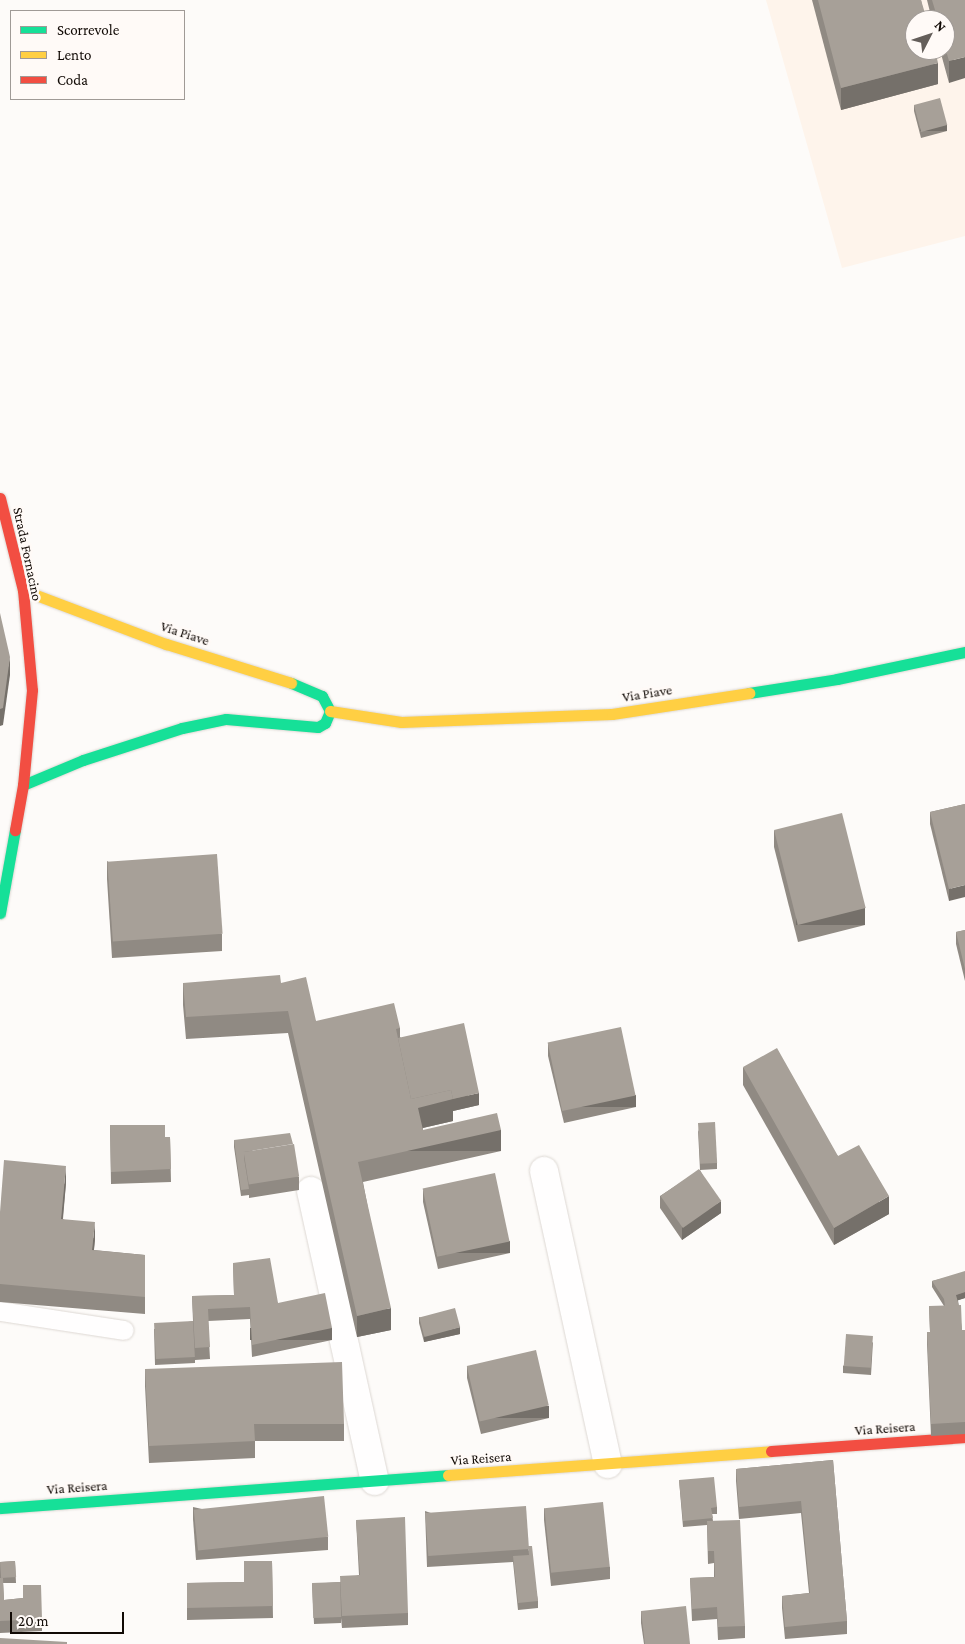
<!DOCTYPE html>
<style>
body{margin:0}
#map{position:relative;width:965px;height:1644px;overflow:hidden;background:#fdfbf9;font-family:"Crimson Pro",serif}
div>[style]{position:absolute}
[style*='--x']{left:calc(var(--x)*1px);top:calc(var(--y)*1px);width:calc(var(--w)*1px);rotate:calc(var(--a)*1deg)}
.built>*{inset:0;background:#fef4eb}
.roads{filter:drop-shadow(0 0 1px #ddd8d3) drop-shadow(0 0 1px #ddd8d3)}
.lane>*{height:19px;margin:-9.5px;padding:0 9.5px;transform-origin:9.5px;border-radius:9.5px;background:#fffefe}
.street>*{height:28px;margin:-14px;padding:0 14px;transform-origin:14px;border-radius:14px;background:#fffefe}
.fast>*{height:11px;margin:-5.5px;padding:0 5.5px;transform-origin:5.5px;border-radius:5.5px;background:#16e098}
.slow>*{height:11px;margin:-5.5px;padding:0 5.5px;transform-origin:5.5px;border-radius:5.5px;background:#ffcf43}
.jam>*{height:11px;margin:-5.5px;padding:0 5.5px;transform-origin:5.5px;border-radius:5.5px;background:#f24e42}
.wall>*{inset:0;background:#908a83}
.shaded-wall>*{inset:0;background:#75706a;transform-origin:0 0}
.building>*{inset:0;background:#a7a098;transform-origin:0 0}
span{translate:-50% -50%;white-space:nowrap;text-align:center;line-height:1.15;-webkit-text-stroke:5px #fffaf7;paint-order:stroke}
.street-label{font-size:14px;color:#110a05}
.legend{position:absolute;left:10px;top:10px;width:175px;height:90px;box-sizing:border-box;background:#fffaf7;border:1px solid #a09a96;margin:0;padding:6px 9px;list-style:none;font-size:15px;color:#110a05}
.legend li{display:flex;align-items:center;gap:10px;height:25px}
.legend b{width:25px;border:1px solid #a09a96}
.north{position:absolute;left:905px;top:10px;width:50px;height:50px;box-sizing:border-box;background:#fffaf7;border:1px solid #a09a96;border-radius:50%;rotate:49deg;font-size:14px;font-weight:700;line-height:20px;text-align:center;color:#110a05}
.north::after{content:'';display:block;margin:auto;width:18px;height:22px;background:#645e5a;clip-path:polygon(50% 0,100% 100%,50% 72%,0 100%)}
.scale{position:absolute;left:10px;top:1612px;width:114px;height:22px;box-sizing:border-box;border:2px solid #110a05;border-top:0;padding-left:6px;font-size:15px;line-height:18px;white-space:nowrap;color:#110a05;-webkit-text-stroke:4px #fffaf7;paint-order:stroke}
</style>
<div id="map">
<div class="built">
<div style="clip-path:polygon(evenodd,766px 0,965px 0,965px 236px,842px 268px,766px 0,915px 20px,945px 20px,945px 50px,915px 50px,915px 20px)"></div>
</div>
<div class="roads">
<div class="lane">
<div style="--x:0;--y:1311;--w:125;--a:8.7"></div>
</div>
<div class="street">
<div style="--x:544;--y:1171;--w:300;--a:77.7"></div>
<div style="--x:311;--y:1191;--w:297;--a:77.6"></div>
</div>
<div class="fast">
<div style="--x:749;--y:693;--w:89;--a:-9"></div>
<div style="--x:837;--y:679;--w:131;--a:-11.9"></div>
<div style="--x:23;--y:785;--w:65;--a:-22.6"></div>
<div style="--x:83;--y:760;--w:104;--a:-17.9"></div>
<div style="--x:182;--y:728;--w:45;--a:-11.6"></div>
<div style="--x:226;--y:719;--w:92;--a:5"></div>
<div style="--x:318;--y:727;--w:8;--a:-30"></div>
<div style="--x:325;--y:723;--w:13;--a:-67"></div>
<div style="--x:330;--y:711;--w:17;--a:-118"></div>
<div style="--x:322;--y:696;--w:34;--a:-157"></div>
<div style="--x:0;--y:913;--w:84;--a:-79.8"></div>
<div style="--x:0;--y:1508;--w:449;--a:-4.2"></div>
</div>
<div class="slow">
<div style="--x:23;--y:590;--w:153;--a:20.7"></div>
<div style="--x:166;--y:644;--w:131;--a:17.3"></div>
<div style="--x:330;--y:711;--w:72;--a:8.8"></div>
<div style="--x:401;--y:722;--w:211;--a:-2.2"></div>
<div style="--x:612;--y:714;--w:139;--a:-8.7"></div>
<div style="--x:448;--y:1475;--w:324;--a:-4.2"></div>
</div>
<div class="jam">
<div style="--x:0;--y:498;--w:95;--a:76"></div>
<div style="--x:23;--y:590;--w:100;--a:84.9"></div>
<div style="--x:32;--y:690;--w:95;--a:95.4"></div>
<div style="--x:23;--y:785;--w:46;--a:100.1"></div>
<div style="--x:771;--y:1451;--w:195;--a:-4.1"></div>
</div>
</div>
<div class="wall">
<div style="clip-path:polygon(812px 0,921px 0,938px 84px,841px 110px)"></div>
<div style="clip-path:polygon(927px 0,965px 0,949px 83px,940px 50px,945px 50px,945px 20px,932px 20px)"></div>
<div style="clip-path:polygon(914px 105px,947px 131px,921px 138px,914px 111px)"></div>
<div style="clip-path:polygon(965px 804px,949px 901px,930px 824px,930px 812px)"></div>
<div style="clip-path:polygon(774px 830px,865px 925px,798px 942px,774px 847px)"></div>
<div style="clip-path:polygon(107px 861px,222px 934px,222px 951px,112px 958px,107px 879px)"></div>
<div style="clip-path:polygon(965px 930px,965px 981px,956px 944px,956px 932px)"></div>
<div style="clip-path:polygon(183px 983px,281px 983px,316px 1021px,400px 1028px,400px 1037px,479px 1105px,453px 1111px,453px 1121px,423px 1128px,423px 1130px,501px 1151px,363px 1182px,391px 1330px,357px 1337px,288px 1033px,186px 1039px,183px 1005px)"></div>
<div style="clip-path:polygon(548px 1044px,636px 1107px,564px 1123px,548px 1056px)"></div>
<div style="clip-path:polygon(743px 1067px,838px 1156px,889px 1214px,834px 1245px,743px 1085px)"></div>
<div style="clip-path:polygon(110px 1125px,165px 1137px,170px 1137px,171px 1182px,111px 1184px)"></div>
<div style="clip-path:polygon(698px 1130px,717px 1163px,717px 1169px,700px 1170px,721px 1213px,682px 1240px,660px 1208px,660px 1196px,700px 1170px)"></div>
<div style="clip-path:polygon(234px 1140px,299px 1177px,299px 1190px,249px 1198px,249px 1193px,249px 1195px,241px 1196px,234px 1147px)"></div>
<div style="clip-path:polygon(66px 1183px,63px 1219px,95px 1239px,94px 1250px,145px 1255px,145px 1314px,0 1302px,0 1212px)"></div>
<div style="clip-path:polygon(423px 1190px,510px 1253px,438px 1269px,423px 1202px)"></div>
<div style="clip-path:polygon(233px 1263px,278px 1303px,332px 1340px,252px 1357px,250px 1319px,208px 1321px,210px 1359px,195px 1360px,195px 1363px,155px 1365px,154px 1329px,193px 1321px,192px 1296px,234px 1295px)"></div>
<div style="clip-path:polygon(965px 1273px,965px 1298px,958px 1300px,962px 1330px,965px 1330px,965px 1434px,931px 1436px,927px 1344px,927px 1332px,930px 1332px,929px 1306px,944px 1306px,932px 1287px,932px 1281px)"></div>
<div style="clip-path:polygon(419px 1317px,460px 1334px,424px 1342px,419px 1323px)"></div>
<div style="clip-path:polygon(873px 1342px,871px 1375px,843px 1373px,843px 1366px)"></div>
<div style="clip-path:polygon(467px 1366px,549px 1418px,481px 1434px,467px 1378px)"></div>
<div style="clip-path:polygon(145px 1369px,344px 1424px,344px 1441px,255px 1441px,255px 1458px,149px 1463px,145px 1386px)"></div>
<div style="clip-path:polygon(833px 1460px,847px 1621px,847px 1634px,785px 1639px,782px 1608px,782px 1596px,809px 1593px,801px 1513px,739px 1519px,736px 1481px,736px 1469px)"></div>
<div style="clip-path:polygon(679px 1480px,717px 1507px,717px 1514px,712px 1514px,713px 1521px,745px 1626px,745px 1638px,718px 1640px,717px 1619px,692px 1621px,690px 1578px,714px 1577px,714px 1563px,708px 1564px,707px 1525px,683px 1527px)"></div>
<div style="clip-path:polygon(193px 1507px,328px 1537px,328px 1550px,196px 1560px,193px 1519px)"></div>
<div style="clip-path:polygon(544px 1508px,610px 1567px,610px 1579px,551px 1586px,544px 1520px)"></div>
<div style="clip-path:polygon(425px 1511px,528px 1546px,538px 1601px,538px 1608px,518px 1610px,513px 1562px,427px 1567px)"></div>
<div style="clip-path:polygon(356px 1520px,408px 1613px,408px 1625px,342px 1628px,341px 1618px,341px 1623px,314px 1624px,312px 1584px,340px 1582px,359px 1575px)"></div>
<div style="clip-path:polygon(15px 1561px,16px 1583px,3px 1583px,4px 1600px,23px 1598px,23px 1585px,42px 1619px,42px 1631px,0 1633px,0 1562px)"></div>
<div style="clip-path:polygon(244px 1561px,272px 1561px,273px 1618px,187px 1620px,187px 1583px,244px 1582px)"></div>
<div style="clip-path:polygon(641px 1611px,690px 1644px,644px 1644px,641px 1623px)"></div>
</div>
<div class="shaded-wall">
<div style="clip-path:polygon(965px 57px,965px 78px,949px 83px,949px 61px)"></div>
<div style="clip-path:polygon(938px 63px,938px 84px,841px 110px,841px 88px)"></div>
<div style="left:947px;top:125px;width:6px;height:27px;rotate:90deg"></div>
<div style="clip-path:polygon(10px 657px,10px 675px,3px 725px,0 726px,0 709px)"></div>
<div style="clip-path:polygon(965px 885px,965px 897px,949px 901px,949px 889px)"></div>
<div style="left:865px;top:908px;width:17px;height:69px;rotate:90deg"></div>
<div style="clip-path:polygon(479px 1093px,479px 1105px,453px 1111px,453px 1121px,418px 1129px,411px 1108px)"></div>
<div style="left:636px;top:1095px;width:12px;height:74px;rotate:90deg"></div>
<div style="left:501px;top:1130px;width:21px;height:147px;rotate:90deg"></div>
<div style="clip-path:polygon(66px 1166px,66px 1183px,61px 1236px,61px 1219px)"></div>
<div style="clip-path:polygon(889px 1196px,889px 1214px,834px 1245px,834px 1228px)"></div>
<div style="clip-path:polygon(721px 1201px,721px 1213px,682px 1240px,682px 1227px)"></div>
<div style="clip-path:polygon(95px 1222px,95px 1239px,92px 1267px,92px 1250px)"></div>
<div style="left:510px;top:1241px;width:12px;height:74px;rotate:90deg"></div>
<div style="clip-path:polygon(965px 1292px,965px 1298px,956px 1301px,956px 1295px)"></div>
<div style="clip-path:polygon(391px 1308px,391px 1330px,357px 1337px,357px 1316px)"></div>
<div style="clip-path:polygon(460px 1327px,460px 1334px,424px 1342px,424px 1336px)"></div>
<div style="left:332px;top:1328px;width:12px;height:82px;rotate:90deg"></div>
<div style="left:549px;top:1406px;width:12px;height:70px;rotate:90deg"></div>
</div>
<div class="building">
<div style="clip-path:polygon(818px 0,921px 0,927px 20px,915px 20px,915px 50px,935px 50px,938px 63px,841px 88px)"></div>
<div style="clip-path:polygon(932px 0,965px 0,965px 57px,949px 61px,945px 47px,945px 20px,938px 20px)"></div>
<div style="left:940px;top:98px;width:28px;height:27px;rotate:75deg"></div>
<div style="clip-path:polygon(0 613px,10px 657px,3px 708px,0 709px)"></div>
<div style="clip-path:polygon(965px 804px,965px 885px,949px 889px,930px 812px)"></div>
<div style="left:842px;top:813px;width:98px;height:70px;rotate:76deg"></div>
<div style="left:217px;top:854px;width:80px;height:110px;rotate:86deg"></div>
<div style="clip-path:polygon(965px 930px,965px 969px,956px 932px)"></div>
<div style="clip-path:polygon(280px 975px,281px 983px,306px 977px,316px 1021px,394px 1003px,400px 1028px,396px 1029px,411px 1099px,451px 1090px,453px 1099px,418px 1108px,423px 1130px,497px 1113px,501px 1130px,358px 1162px,391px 1308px,357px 1316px,288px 1011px,186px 1017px,183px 983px)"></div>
<div style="clip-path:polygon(464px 1023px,479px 1093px,453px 1099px,451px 1090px,411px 1099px,398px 1038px)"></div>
<div style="left:621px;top:1027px;width:70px;height:75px;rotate:78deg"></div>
<div style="clip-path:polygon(777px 1048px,838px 1156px,859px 1145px,889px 1196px,834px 1228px,743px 1067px)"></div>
<div style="left:715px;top:1122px;width:41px;height:17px;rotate:87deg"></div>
<div style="clip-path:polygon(110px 1125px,165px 1125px,165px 1137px,170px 1137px,171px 1169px,111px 1172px)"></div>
<div style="clip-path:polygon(290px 1133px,293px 1144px,244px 1152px,244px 1158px,249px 1189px,241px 1190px,234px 1140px)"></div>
<div style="left:294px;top:1144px;width:33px;height:51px;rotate:81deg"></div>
<div style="clip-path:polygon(4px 1160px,66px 1166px,61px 1219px,95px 1222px,92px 1250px,145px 1255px,145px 1297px,0 1284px,0 1212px)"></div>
<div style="left:699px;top:1169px;width:39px;height:47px;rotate:55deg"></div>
<div style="left:495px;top:1173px;width:70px;height:74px;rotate:78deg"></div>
<div style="clip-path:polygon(270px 1258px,278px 1303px,325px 1293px,332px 1328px,252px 1345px,250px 1307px,208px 1309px,210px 1347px,195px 1348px,192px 1296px,234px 1295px,233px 1263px)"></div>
<div style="clip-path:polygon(965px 1271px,965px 1292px,956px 1295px,959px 1306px,945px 1306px,944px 1299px,932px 1281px)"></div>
<div style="clip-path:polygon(961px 1305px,962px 1330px,965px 1330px,965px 1422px,931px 1424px,927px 1332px,930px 1332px,929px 1306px)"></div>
<div style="left:455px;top:1308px;width:20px;height:37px;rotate:75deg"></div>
<div style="left:193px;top:1321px;width:36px;height:39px;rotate:87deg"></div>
<div style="left:846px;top:1334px;width:27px;height:32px;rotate:4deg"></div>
<div style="left:536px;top:1350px;width:57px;height:71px;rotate:77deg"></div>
<div style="clip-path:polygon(342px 1362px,344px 1424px,254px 1424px,255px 1441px,149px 1446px,145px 1369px)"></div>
<div style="clip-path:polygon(833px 1460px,847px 1621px,785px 1627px,782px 1596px,810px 1593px,801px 1501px,739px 1507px,736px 1469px)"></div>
<div style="clip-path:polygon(714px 1477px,717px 1507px,711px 1508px,713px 1518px,683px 1521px,679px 1480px)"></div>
<div style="left:324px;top:1496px;width:41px;height:131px;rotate:84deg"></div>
<div style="left:603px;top:1502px;width:65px;height:59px;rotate:84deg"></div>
<div style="left:526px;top:1506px;width:43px;height:101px;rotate:86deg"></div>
<div style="clip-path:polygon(405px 1517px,408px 1613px,342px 1616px,340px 1576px,360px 1575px,356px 1520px)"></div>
<div style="clip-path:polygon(740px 1520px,745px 1626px,718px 1627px,717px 1607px,692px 1609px,690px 1578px,715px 1577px,714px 1551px,708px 1551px,707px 1521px)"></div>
<div style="clip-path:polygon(528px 1546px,532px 1546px,538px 1601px,518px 1603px,513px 1556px,529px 1555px)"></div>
<div style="left:15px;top:1561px;width:16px;height:15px;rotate:86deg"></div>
<div style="clip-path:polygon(244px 1561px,272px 1561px,273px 1606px,187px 1608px,187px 1583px,244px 1582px)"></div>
<div style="clip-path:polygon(0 1578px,3px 1578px,4px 1600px,23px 1598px,23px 1585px,41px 1585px,42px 1619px,0 1621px)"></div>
<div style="left:340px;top:1582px;width:35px;height:28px;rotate:88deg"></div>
<div style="clip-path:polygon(686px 1606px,690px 1644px,645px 1644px,641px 1611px)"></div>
<div style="clip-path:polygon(0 1638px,67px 1642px,67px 1644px,0 1644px)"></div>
</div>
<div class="street-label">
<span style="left:28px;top:554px;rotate:78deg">Strada Fornacino</span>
<span style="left:185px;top:633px;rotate:18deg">Via Piave</span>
<span style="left:647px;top:693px;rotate:-9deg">Via Piave</span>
<span style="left:885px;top:1428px;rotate:-4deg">Via Reisera</span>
<span style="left:481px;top:1458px;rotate:-4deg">Via Reisera</span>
<span style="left:77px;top:1487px;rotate:-4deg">Via Reisera</span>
</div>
<ul class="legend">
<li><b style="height:6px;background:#16e098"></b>Scorrevole</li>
<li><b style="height:6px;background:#ffcf43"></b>Lento</li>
<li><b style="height:6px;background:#f24e42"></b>Coda</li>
</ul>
<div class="north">N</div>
<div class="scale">20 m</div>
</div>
